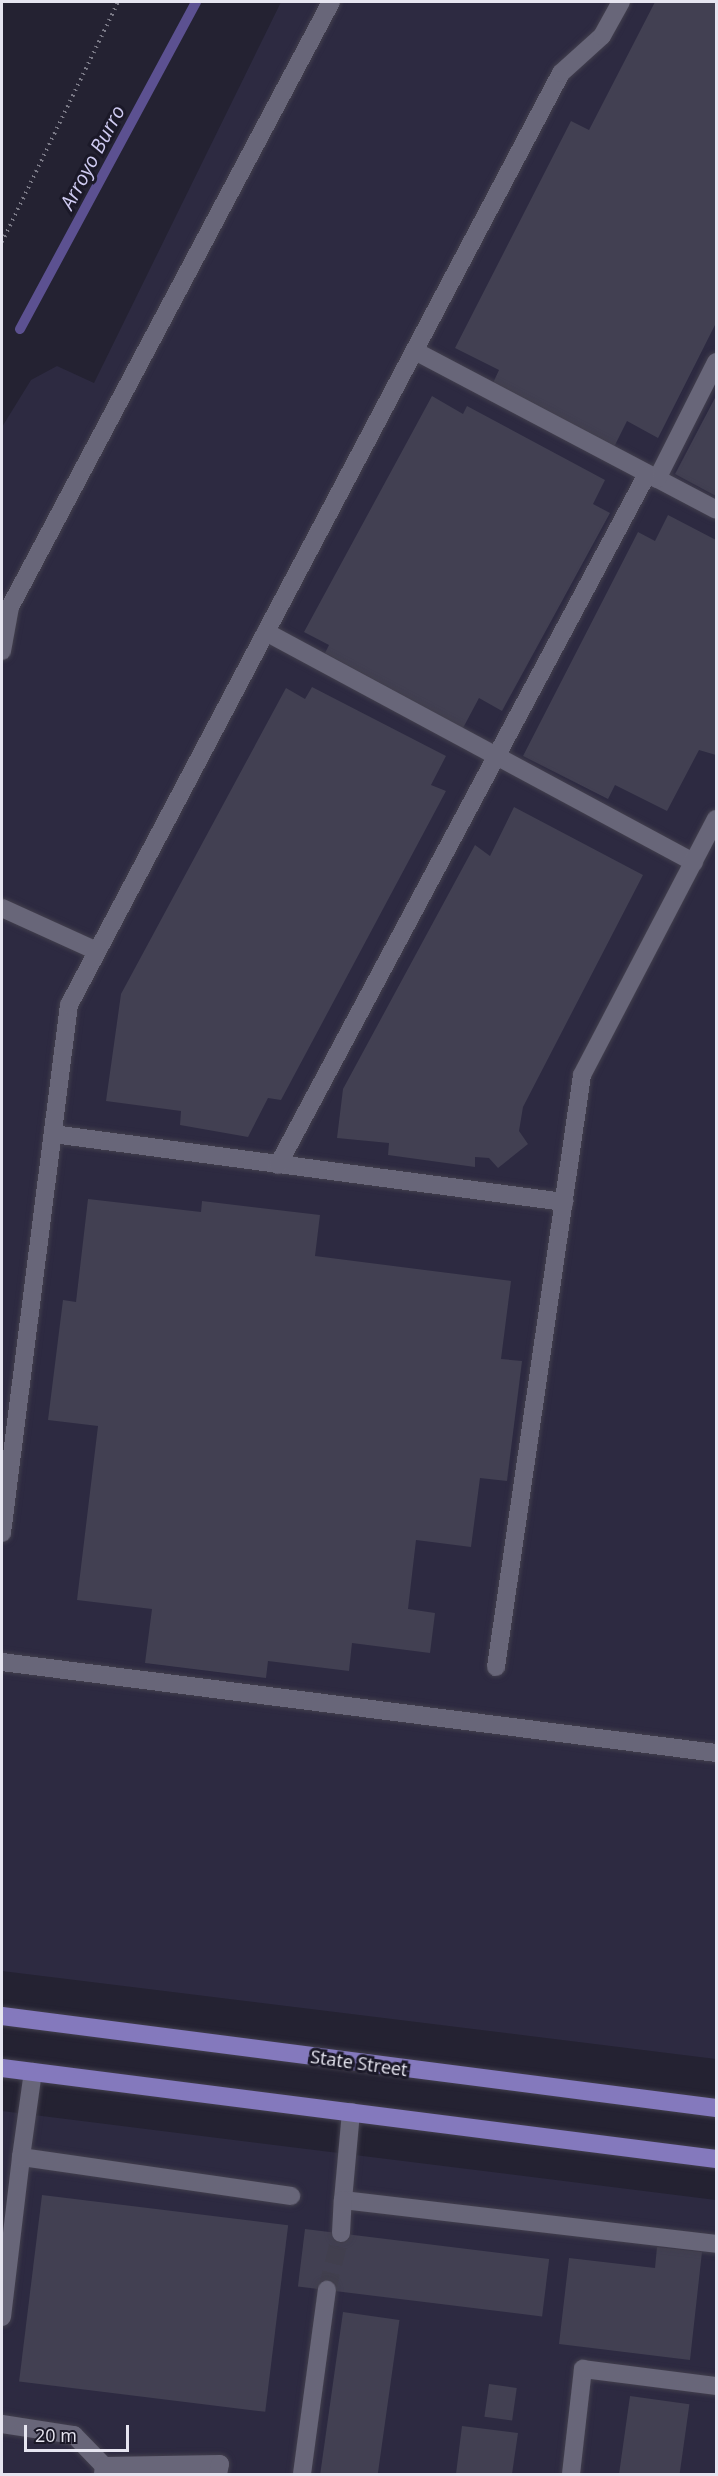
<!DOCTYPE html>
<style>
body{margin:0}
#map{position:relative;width:718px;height:2476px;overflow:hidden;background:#242232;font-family:"Open Sans",sans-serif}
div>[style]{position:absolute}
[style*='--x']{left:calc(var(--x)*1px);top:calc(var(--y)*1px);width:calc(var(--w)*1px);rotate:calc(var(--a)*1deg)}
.built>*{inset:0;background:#2d2a41}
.stream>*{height:10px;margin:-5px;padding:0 5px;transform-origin:5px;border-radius:5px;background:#5c5191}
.building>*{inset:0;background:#424052;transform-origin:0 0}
.minor-tunnel>*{height:18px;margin-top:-9px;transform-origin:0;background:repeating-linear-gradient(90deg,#413f4e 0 18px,transparent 0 27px)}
.path>*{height:4px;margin-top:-2px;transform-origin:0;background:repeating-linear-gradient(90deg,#7b7a87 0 1.5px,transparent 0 6px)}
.roads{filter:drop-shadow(0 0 2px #423f4d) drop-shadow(0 0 2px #423f4d)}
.minor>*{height:18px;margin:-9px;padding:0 9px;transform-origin:9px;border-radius:9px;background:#686679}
.major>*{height:18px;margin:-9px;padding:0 9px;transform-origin:9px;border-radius:9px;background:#8479bd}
span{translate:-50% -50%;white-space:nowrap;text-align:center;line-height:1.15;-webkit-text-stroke:6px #1b1928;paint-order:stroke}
.street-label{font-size:18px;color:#e6e5f0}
.water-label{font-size:20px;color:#cfcbf1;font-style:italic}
.frame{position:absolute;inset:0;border:3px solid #e6e5f0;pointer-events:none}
.scale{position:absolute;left:24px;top:2425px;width:105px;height:27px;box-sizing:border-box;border:3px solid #e6e5f0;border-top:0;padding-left:8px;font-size:18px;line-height:21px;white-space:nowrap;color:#e6e5f0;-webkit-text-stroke:4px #1b1928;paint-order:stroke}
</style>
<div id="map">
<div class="built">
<div style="clip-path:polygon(281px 2px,716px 2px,716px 2059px,2px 1971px,2px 427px,31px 380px,57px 366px,94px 383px)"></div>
<div style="clip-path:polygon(2px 2111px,716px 2200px,716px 2474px,2px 2474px)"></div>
</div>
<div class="stream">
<div style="--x:20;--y:329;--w:371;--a:-61.7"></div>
</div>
<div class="building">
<div style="clip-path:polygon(655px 2px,716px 2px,716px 323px,658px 438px,627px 421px,614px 447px,492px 385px,499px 370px,455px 348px,571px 121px,589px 130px)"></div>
<div style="clip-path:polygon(432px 396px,463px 414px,467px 406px,605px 480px,593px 504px,610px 513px,502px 711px,479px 698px,463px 728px,325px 653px,329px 645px,304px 632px)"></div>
<div style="clip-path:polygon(716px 396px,716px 496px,675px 474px)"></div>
<div style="clip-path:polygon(668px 515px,716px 540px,716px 755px,699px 750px,667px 811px,615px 785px,608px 799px,523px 756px,638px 532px,655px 541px)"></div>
<div style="clip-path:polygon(312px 687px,446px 756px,431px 785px,446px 791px,281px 1100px,268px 1098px,248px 1137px,180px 1125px,181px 1111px,106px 1101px,121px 994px,286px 688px,305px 699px)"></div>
<div style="clip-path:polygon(514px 807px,643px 875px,523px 1107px,519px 1131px,528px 1144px,498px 1168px,489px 1158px,475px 1157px,475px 1167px,388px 1155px,389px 1143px,337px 1138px,343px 1089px,475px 845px,490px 856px)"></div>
<div style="clip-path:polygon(88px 1199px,201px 1212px,202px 1201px,320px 1215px,315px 1256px,511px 1281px,501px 1359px,522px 1361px,507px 1481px,480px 1478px,471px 1547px,416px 1540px,408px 1609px,435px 1613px,430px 1653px,352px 1643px,349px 1671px,268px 1661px,266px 1678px,145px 1663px,152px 1609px,77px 1600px,98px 1426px,48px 1420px,63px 1300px,76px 1302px)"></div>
<div style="left:42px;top:2195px;width:248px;height:188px;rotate:7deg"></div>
<div style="left:305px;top:2229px;width:246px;height:58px;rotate:7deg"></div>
<div style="clip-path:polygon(657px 2247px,702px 2252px,690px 2360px,559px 2344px,569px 2258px,655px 2268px)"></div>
<div style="left:343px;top:2312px;width:57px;height:163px;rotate:8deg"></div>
<div style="left:489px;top:2384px;width:28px;height:33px;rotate:8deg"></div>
<div style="left:630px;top:2396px;width:60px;height:79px;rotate:8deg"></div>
<div style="clip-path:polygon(462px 2426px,518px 2433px,512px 2474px,456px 2474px)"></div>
</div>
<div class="minor-tunnel">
<div style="--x:327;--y:2290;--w:59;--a:-76.2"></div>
</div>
<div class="path">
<div style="--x:2;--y:242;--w:267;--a:-64.2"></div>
</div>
<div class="roads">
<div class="minor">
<div style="--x:415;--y:351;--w:340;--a:27.8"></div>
<div style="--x:657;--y:479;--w:131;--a:-63.2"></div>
<div style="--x:266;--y:632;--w:486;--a:28.3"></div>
<div style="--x:2;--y:651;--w:45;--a:-79.7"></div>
<div style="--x:10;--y:607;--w:685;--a:-62.05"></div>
<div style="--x:2;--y:908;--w:104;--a:24.4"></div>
<div style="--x:53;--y:1134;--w:516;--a:7.58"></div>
<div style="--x:278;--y:1165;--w:781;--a:-61.89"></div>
<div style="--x:2;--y:1533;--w:532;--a:-82.77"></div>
<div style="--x:69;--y:1005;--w:1054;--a:-62.17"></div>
<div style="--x:561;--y:73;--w:55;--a:-42.1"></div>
<div style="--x:602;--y:36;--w:39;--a:-61"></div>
<div style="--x:2;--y:1662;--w:720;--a:7.26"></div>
<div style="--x:496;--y:1667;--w:598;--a:-81.73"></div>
<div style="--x:582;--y:1075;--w:289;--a:-62.4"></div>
<div style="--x:351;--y:2112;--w:88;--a:95.2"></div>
<div style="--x:343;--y:2200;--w:376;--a:6.7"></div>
<div style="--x:21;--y:2157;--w:86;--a:-82"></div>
<div style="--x:341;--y:2233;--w:33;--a:-87"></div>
<div style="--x:2;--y:2317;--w:161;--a:-83.2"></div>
<div style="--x:21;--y:2157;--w:273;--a:8.2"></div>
<div style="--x:2;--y:2424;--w:73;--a:8.7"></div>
<div style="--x:74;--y:2435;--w:43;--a:45.9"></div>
<div style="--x:103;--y:2474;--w:8;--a:-83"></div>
<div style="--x:104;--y:2466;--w:116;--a:-1"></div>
<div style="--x:220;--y:2464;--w:10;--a:101"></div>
<div style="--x:302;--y:2474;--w:186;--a:-82.3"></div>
<div style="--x:571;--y:2474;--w:106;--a:-83.5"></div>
<div style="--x:583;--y:2369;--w:134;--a:7.3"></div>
</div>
<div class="major">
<div style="--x:2;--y:2016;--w:720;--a:7.34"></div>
<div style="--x:2;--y:2068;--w:720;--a:7.26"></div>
</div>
</div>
<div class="street-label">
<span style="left:359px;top:2063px;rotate:8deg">State Street</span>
</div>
<div class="water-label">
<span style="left:92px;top:157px;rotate:-62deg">Arroyo Burro</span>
</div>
<div class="frame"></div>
<div class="scale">20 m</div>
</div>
